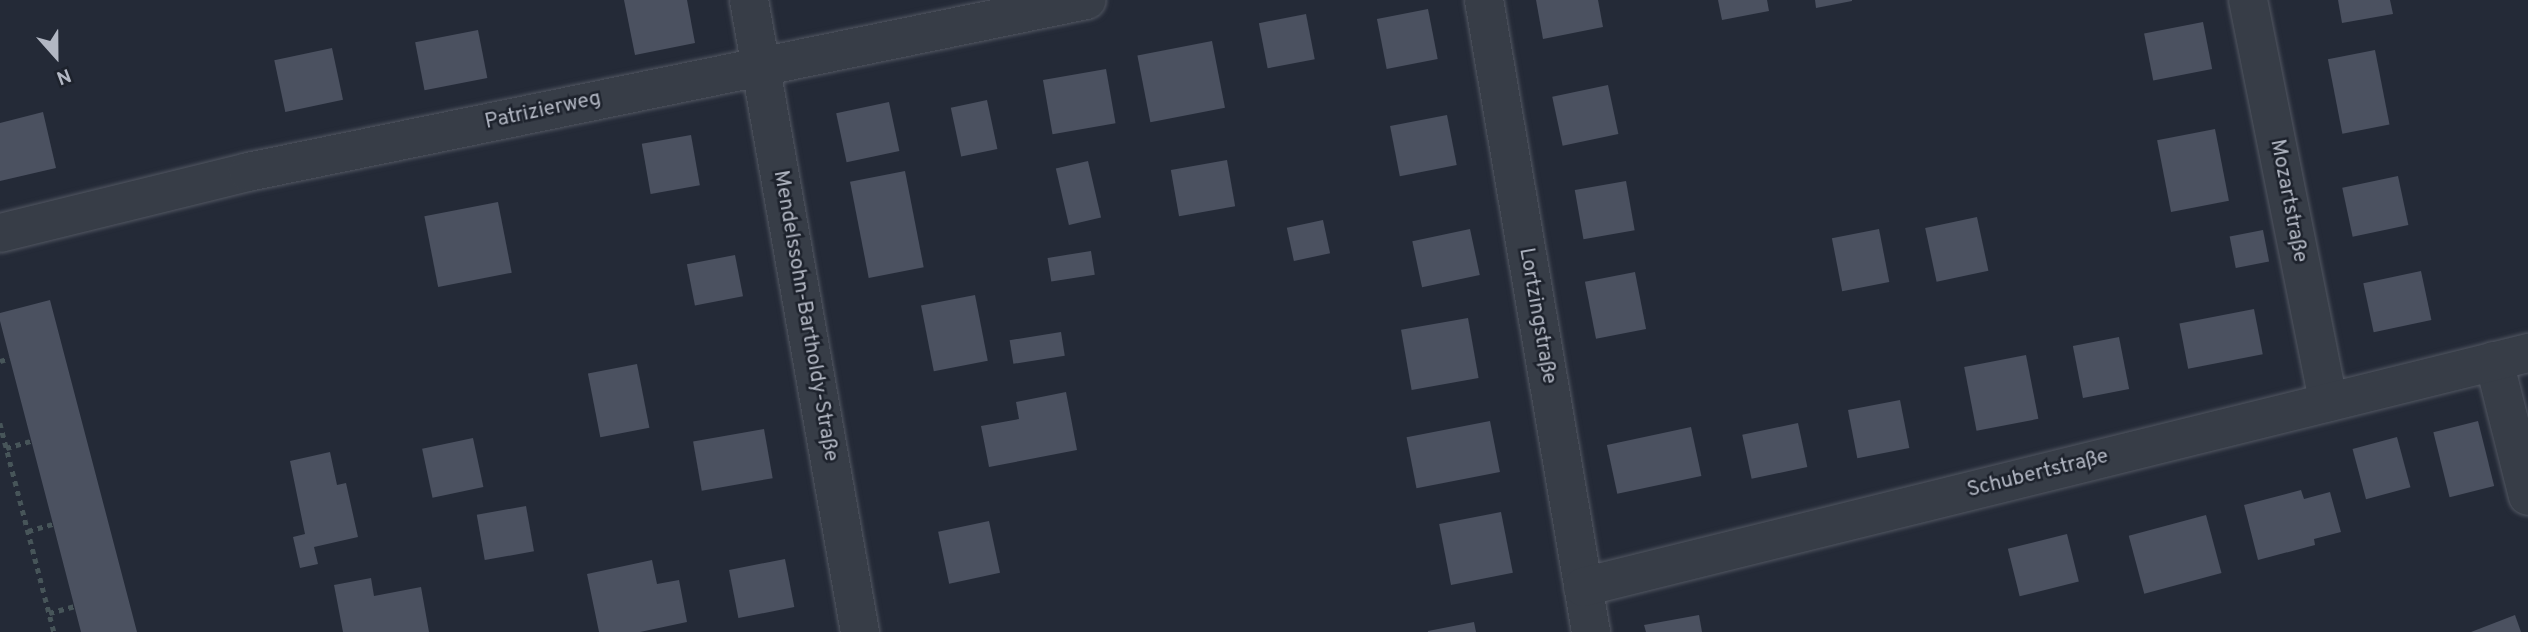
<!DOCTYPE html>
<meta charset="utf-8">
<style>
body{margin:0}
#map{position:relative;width:2528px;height:632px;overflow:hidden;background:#242a37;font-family:Overpass,sans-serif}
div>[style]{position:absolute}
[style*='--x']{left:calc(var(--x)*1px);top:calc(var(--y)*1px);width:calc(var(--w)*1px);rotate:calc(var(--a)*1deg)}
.building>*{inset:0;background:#4b5160;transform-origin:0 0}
.path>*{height:4.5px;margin-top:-2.25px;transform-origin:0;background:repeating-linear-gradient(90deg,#475559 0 5px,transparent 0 10px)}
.roads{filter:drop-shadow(0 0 2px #525762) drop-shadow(0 0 2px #525762)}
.minor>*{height:38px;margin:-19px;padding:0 19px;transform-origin:19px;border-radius:19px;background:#373d47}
span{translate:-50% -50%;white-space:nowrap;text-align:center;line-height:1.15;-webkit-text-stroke:5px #1d222c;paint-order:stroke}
.street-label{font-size:21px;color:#b2b7c3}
.north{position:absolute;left:21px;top:21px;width:70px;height:70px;-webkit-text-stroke:5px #1d222c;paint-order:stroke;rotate:159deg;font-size:19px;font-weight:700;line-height:28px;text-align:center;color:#b2b7c3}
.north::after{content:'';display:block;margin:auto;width:24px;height:32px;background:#b2b7c3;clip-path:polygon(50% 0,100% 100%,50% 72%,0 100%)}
</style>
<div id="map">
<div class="building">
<div style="clip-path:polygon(624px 0,687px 0,695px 43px,635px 55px)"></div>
<div style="clip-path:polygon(1536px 0,1598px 0,1603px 27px,1543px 39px)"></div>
<div style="clip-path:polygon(1718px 0,1767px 0,1769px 11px,1722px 20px)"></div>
<div style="clip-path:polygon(1815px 0,1852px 0,1852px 1px,1816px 8px)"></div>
<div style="clip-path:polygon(2338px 0,2390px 0,2393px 14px,2342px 23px)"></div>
<div style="left:1428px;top:9px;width:51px;height:52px;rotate:79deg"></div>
<div style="left:1306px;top:14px;width:46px;height:48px;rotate:79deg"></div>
<div style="left:2203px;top:22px;width:48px;height:60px;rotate:79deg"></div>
<div style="left:478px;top:30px;width:49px;height:64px;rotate:79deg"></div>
<div style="left:1212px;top:41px;width:68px;height:76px;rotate:79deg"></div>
<div style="left:332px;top:48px;width:53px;height:59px;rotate:78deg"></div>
<div style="left:2375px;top:50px;width:76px;height:48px;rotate:79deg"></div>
<div style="left:1106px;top:69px;width:55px;height:64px;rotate:80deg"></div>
<div style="left:1608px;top:85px;width:50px;height:57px;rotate:78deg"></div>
<div style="left:987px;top:100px;width:50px;height:37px;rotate:78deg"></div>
<div style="left:889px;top:102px;width:50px;height:54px;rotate:78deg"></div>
<div style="clip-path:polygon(43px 112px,56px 168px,0 181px,0 123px)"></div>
<div style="left:1447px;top:115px;width:51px;height:58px;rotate:79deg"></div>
<div style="left:2215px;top:129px;width:73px;height:59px;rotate:79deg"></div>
<div style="left:691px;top:135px;width:51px;height:50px;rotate:80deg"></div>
<div style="left:1227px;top:160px;width:47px;height:57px;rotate:80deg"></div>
<div style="left:1088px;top:161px;width:58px;height:33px;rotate:77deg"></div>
<div style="left:905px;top:171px;width:98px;height:56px;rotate:79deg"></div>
<div style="left:2398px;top:176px;width:50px;height:57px;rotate:78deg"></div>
<div style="left:1626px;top:181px;width:50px;height:52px;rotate:80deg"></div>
<div style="left:498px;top:202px;width:72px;height:75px;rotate:79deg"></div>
<div style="left:1977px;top:217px;width:55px;height:53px;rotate:78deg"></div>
<div style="left:1323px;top:220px;width:34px;height:37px;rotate:78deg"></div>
<div style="left:1470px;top:229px;width:47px;height:59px;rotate:78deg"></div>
<div style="left:1879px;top:229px;width:54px;height:48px;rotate:79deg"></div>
<div style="left:2263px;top:230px;width:32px;height:34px;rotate:79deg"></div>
<div style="left:1091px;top:251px;width:24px;height:44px;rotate:81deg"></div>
<div style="left:735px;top:255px;width:42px;height:49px;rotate:79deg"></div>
<div style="left:2421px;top:271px;width:50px;height:59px;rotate:78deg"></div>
<div style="left:1635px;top:272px;width:58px;height:51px;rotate:79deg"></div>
<div style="left:975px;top:295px;width:67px;height:55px;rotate:79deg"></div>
<div style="clip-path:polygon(50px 300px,137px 632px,81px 632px,53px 524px,0 321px,0 313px)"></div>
<div style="left:2254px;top:309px;width:46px;height:76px;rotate:79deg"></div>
<div style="left:1468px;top:318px;width:61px;height:68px;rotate:80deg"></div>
<div style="left:1061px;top:332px;width:24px;height:52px;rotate:81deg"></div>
<div style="left:2119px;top:337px;width:53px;height:47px;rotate:79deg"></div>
<div style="left:2026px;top:355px;width:65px;height:63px;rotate:79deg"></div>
<div style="left:637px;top:364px;width:65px;height:50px;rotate:79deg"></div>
<div style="clip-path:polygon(1066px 392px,1077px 450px,989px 467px,981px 426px,1019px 419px,1016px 402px)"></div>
<div style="left:1900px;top:400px;width:49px;height:53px;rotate:79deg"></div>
<div style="left:1490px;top:421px;width:52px;height:85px;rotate:79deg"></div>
<div style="left:2478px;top:421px;width:67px;height:46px;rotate:76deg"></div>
<div style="left:1798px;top:423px;width:45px;height:57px;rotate:78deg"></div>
<div style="left:1691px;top:427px;width:50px;height:86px;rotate:78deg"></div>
<div style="left:764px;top:429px;width:50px;height:72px;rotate:80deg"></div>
<div style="left:2397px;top:437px;width:52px;height:46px;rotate:75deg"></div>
<div style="left:473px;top:438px;width:50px;height:52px;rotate:78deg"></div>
<div style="clip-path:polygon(330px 452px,337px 485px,346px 483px,358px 537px,314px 547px,318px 564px,300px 568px,293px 537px,305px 534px,290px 461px)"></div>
<div style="clip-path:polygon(2301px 490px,2304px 499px,2330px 492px,2341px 532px,2314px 539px,2315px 545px,2258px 560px,2244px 505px)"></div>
<div style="left:526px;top:506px;width:46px;height:50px;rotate:80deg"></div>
<div style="left:1501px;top:512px;width:62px;height:63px;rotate:79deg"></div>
<div style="left:2206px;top:515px;width:60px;height:80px;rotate:75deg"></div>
<div style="left:989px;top:521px;width:53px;height:52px;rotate:78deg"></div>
<div style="left:2067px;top:534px;width:49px;height:61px;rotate:76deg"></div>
<div style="left:785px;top:559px;width:49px;height:57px;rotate:79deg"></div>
<div style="clip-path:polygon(652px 560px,657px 584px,679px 580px,687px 622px,640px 632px,599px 632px,587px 574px)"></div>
<div style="clip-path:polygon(371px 578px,374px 596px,421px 587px,429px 632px,343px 632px,334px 585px)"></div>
<div style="clip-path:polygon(1699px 615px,1702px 632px,1646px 632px,1644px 625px)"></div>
<div style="clip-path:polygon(2515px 615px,2521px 632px,2471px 632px)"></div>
<div style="clip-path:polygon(1474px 622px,1476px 632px,1428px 632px,1428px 631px)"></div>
</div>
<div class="path">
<div style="--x:0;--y:361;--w:10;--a:-17"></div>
<div style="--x:0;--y:423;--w:216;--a:75.5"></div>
<div style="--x:6;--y:448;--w:26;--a:-16"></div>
<div style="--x:28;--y:531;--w:26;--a:-16"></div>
<div style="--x:49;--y:613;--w:27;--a:-15"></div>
</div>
<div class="roads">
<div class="minor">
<div style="--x:749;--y:0;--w:642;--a:80.04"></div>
<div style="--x:1484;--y:0;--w:641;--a:80.39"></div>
<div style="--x:2248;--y:0;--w:410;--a:78.7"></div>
<div style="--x:0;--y:233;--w:255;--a:-13.8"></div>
<div style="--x:248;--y:172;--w:856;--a:-11.59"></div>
<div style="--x:2494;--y:361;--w:139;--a:75.9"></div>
<div style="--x:1583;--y:587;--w:974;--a:-13.91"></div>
</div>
</div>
<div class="street-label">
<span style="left:543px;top:111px;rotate:-12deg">Patrizierweg</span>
<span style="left:2288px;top:201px;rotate:79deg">Mozartstraße</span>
<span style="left:805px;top:316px;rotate:80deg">Mendelssohn-Bartholdy-Straße</span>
<span style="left:1537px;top:316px;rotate:80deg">Lortzingstraße</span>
<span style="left:2038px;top:474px;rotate:-14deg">Schubertstraße</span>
</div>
<div class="north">N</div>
</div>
